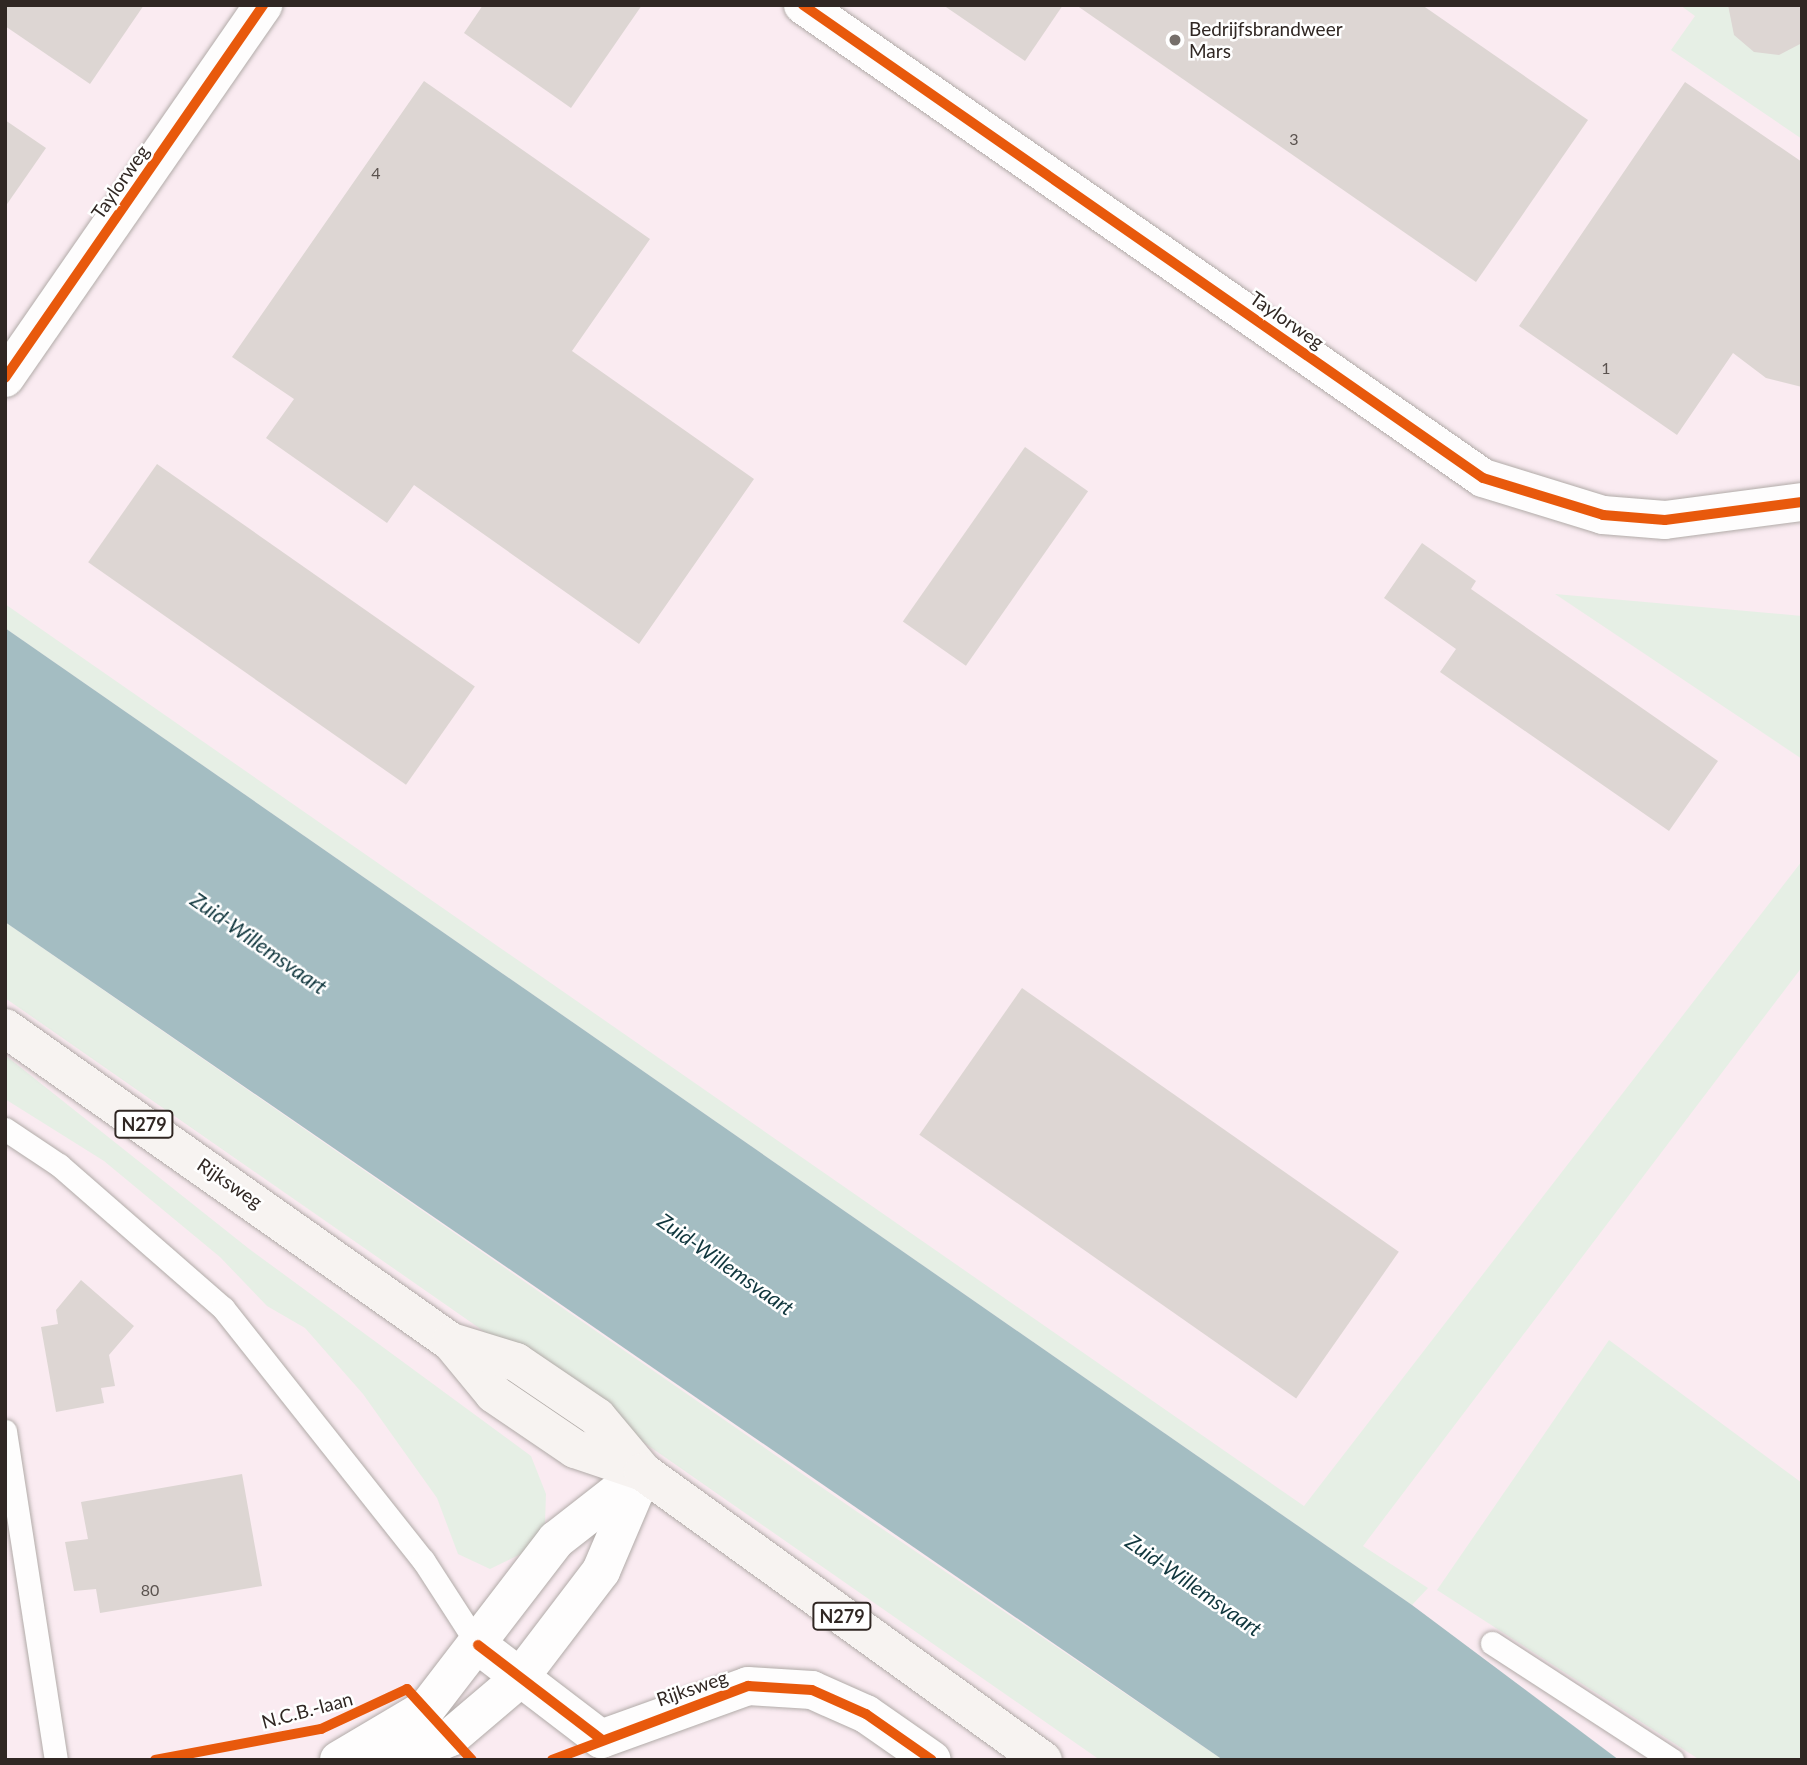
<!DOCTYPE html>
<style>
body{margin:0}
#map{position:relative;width:1807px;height:1765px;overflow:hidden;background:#f9f4f2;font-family:Lato,sans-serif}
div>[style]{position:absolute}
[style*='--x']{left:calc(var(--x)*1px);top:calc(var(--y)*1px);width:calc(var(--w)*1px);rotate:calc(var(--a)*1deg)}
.industrial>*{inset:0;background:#faebf1;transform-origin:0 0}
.green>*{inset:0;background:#e6efe5}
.water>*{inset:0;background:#a4bdc2}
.building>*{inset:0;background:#ddd6d3;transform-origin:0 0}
.roads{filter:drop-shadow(0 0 2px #b1aba8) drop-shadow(0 0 2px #b1aba8)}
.service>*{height:23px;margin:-11.5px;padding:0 11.5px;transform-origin:11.5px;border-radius:11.5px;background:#fefdfd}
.minor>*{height:38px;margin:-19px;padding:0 19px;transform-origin:19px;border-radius:19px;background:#fefdfd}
.primary>*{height:38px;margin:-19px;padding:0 19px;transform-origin:19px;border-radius:19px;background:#f7f3f1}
.cycleway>*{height:10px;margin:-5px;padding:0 5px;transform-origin:5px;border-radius:5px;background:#e8590c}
.dots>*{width:19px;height:19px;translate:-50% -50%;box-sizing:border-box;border:4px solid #fff;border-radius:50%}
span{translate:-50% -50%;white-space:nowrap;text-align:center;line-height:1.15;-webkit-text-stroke:5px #fff;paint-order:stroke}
.number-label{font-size:16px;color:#5b534f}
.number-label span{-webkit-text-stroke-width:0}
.shield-label span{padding:2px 5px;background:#fff;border:2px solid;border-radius:5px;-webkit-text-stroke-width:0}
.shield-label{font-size:18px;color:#302723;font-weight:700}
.poi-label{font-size:19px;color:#302723}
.left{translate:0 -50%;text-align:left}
.street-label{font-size:19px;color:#302723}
.water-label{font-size:21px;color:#10363d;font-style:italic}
.frame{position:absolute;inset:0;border:7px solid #302723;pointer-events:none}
</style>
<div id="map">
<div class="industrial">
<div style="left:5px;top:5px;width:1797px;height:1755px"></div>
</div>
<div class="green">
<div style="clip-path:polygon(1680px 5px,1802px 5px,1802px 139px,1671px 50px,1695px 16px)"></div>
<div style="clip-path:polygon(1555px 594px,1802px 616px,1802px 759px)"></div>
<div style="clip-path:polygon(5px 604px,1304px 1506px,1802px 861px,1802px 967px,1363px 1546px,1428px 1588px,1412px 1605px,5px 628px)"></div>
<div style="clip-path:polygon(5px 922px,856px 1511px,1223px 1760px,1100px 1760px,5px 998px)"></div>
<div style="clip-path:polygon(5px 1055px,248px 1248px,531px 1456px,546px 1494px,545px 1523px,531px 1549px,490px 1569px,458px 1554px,437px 1498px,363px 1394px,305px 1328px,267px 1306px,220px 1257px,104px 1161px,5px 1099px)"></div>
<div style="clip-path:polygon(1609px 1340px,1802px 1483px,1802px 1760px,1700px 1760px,1437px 1590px)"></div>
</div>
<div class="water">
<div style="clip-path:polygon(5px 628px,1412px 1605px,1619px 1760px,1223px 1760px,5px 922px)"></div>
</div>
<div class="building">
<div style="clip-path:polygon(5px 5px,144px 5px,90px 84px,5px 26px)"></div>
<div style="clip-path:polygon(483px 5px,642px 5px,571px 108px,464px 33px)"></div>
<div style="clip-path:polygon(943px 5px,1063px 5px,1025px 61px)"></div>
<div style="clip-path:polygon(1076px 5px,1422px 5px,1588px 120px,1476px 282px)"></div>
<div style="clip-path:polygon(1728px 5px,1802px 5px,1802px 43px,1779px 55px,1754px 52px,1734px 35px)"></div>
<div style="clip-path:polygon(424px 81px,650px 239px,572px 351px,754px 479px,639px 644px,414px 485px,387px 523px,266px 438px,294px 399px,232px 357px)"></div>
<div style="clip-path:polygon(1685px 82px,1802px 162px,1802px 387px,1766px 378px,1733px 353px,1677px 435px,1519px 326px)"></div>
<div style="clip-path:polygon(5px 120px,46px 148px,5px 207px)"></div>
<div style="left:1025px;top:447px;width:77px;height:213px;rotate:35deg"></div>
<div style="left:157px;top:464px;width:388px;height:120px;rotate:35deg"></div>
<div style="clip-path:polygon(1422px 543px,1476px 581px,1471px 589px,1718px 761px,1669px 831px,1440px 672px,1456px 649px,1384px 598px)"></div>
<div style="left:1022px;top:988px;width:460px;height:179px;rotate:35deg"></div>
<div style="clip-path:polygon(81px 1280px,134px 1326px,109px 1355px,115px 1386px,101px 1388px,104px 1403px,56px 1412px,41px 1327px,58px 1324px,56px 1310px)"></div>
<div style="clip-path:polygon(242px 1474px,262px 1586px,100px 1613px,96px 1589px,74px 1591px,65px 1542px,88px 1539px,81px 1502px)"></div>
</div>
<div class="roads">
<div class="service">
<div style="--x:5;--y:1129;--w:65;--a:33.7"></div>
<div style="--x:59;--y:1165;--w:218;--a:41.1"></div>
<div style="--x:223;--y:1308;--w:322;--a:51.6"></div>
<div style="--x:423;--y:1560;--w:101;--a:57.1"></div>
<div style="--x:5;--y:1431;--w:333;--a:81.2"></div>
<div style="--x:1492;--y:1643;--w:215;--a:33"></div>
</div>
<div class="minor">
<div style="--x:803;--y:5;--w:828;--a:34.82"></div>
<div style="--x:1483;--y:478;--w:126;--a:17.1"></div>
<div style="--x:1603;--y:515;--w:62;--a:4.6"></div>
<div style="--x:1665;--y:520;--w:138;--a:-7.5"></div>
<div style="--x:5;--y:378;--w:454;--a:-55.3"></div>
<div style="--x:478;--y:1645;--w:155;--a:37.4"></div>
<div style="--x:601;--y:1739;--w:156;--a:-19.8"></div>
<div style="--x:748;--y:1686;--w:64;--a:3.6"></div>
<div style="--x:812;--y:1690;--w:59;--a:24"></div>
<div style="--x:866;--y:1714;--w:80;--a:34.9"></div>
<div style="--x:339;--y:1760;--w:102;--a:-30.6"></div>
<div style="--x:427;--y:1708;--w:212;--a:-52.5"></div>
<div style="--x:556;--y:1540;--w:110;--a:-38"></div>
<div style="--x:397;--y:1760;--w:59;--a:-23.1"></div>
<div style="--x:451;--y:1737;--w:88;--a:-40.4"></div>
<div style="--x:518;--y:1680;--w:137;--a:-52.7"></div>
<div style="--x:601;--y:1571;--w:102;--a:-66.9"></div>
</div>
<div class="primary">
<div style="--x:5;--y:1028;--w:545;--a:35.15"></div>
<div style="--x:451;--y:1342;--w:67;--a:50.4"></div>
<div style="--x:494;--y:1394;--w:98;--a:34.2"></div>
<div style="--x:575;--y:1449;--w:72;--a:18.7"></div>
<div style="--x:451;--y:1342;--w:68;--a:17.1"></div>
<div style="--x:516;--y:1362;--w:98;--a:34.2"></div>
<div style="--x:597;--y:1417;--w:72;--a:50.1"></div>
<div style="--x:643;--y:1472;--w:493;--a:35.8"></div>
</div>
</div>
<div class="cycleway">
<div style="--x:803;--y:5;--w:828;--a:34.82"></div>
<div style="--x:1483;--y:478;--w:126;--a:17.1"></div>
<div style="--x:1603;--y:515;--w:62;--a:4.6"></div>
<div style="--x:1665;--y:520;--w:138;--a:-7.5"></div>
<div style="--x:5;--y:378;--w:454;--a:-55.3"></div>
<div style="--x:478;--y:1645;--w:155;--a:37.4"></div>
<div style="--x:155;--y:1760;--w:169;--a:-10.6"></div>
<div style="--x:321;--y:1729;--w:95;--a:-24.9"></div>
<div style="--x:407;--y:1689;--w:96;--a:47.5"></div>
<div style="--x:552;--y:1760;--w:210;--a:-20.7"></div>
<div style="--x:748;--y:1686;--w:64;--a:3.6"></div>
<div style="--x:812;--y:1690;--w:59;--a:24"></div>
<div style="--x:866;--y:1714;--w:80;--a:34.9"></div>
</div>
<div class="dots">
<div style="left:1175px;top:40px;background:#766f6b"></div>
</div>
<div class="number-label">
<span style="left:1294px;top:139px">3</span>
<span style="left:376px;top:173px">4</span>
<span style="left:1606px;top:368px">1</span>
<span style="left:150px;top:1590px">80</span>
</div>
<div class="shield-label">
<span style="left:144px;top:1124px">N279</span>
<span style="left:842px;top:1616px">N279</span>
</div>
<div class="poi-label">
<span class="left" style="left:1189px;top:40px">Bedrijfsbrandweer<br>Mars</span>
</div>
<div class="street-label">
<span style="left:120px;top:182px;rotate:-55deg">Taylorweg</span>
<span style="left:1287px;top:320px;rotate:35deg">Taylorweg</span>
<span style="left:230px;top:1183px;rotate:34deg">Rijksweg</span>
<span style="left:692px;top:1688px;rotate:-19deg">Rijksweg</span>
<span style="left:307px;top:1710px;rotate:-15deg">N.C.B.-laan</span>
</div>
<div class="water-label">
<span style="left:259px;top:943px;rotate:35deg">Zuid-Willemsvaart</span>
<span style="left:726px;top:1264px;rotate:35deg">Zuid-Willemsvaart</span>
<span style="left:1194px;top:1585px;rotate:35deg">Zuid-Willemsvaart</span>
</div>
<div class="frame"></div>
</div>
